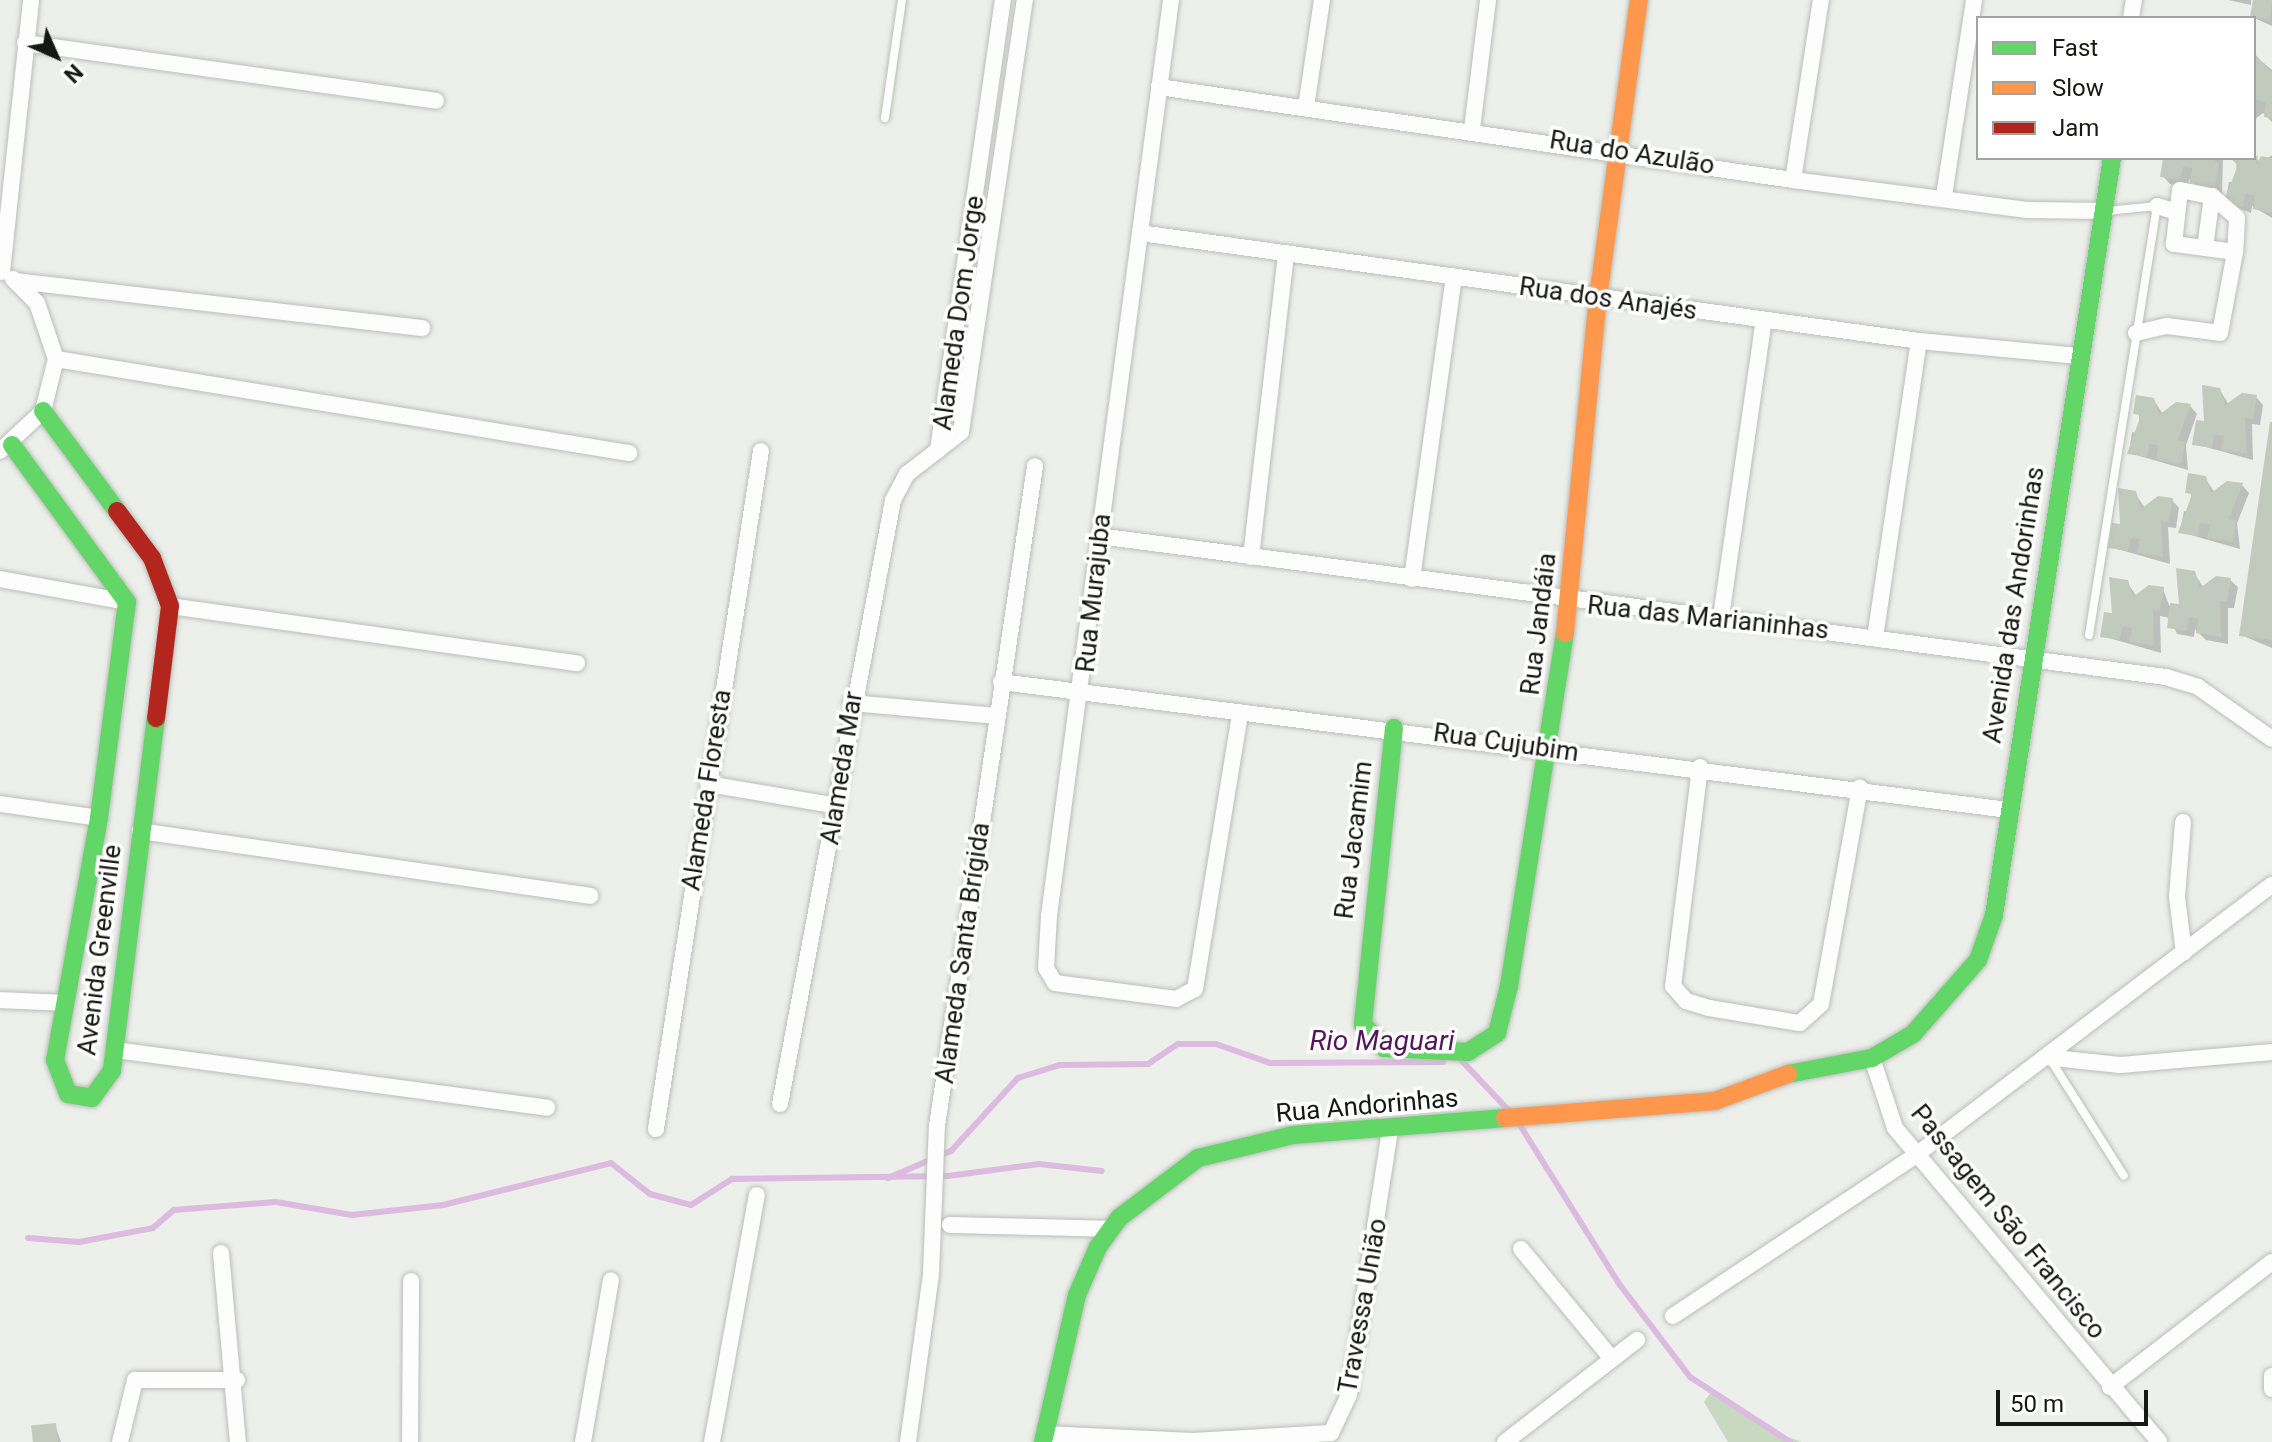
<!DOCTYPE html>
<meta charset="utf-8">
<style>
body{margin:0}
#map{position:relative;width:2272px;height:1442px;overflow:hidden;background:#ecefea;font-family:Roboto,sans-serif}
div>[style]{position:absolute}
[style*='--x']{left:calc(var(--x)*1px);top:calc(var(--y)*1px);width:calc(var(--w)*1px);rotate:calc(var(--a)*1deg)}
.green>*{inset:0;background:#c8d9c1}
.shadow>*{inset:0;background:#0003}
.stream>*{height:6px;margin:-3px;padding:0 3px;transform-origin:3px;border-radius:3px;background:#ddbae0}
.building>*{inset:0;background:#c1cabc;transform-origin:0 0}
.roads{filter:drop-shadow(0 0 2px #babdb9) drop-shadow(0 0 2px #babdb9)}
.lane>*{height:8px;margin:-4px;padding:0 4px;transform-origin:4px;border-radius:4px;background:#fcfdfc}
.street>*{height:16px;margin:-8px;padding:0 8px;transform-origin:8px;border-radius:8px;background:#fcfdfc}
.fast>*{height:18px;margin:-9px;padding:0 9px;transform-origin:9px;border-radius:9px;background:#63d668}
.slow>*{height:18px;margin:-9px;padding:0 9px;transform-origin:9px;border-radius:9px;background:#ff974d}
.jam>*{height:18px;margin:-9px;padding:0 9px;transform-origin:9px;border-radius:9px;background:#b3261e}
span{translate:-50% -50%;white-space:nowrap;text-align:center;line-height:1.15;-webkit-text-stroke:7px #fff;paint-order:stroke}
.street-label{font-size:26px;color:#161815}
.water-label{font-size:28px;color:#53165a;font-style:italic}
.legend{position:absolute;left:1976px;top:16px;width:280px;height:144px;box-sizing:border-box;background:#fff;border:2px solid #a2a3a1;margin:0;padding:10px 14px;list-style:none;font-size:24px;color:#161815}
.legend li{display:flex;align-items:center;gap:16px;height:40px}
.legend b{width:40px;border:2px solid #a2a3a1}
.north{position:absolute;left:16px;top:16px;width:80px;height:80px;-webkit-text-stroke:6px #fff;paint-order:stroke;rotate:135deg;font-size:22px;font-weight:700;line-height:32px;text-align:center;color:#161815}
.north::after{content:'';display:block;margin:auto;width:28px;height:36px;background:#161815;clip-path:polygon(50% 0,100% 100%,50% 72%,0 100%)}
.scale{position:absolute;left:1996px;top:1390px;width:152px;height:36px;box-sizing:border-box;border:4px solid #161815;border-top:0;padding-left:10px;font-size:24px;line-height:28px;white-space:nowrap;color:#161815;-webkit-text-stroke:6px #fff;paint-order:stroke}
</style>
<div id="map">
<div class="green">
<div style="clip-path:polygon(1713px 1389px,1764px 1428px,1802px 1442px,1728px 1442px,1704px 1402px)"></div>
</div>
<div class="shadow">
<div style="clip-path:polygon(2251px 0,2251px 5px,2228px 0)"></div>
<div style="clip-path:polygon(2255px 0,2272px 0,2272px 26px,2252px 17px)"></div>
<div style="clip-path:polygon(2254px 55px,2272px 70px,2272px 122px,2263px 113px,2254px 120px)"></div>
<div style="clip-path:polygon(2254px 153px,2260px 164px,2272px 155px,2272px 218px,2252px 206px,2251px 213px,2225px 203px,2229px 182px,2237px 183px,2236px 158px)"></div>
<div style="clip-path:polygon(2165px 158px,2223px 158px,2222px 193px,2200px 189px,2189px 179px,2188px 186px,2170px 184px,2163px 176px)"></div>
<div style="clip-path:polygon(2220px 390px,2229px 405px,2256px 397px,2263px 405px,2260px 425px,2252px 424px,2253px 460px,2195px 444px)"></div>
<div style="clip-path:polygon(2138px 397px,2153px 399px,2163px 414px,2190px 406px,2197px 414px,2186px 445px,2188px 470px,2129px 453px,2132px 432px,2140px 433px)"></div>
<div style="clip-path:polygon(2272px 424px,2272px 648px,2241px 635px)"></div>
<div style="clip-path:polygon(2190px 476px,2205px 478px,2215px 493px,2242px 485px,2249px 493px,2237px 523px,2240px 549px,2180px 532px,2184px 511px,2192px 512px)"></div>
<div style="clip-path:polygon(2135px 493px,2145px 508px,2172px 500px,2179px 508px,2176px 528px,2168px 527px,2170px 564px,2110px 547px)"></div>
<div style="clip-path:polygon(2194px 573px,2204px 588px,2230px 580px,2238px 587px,2234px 608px,2228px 608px,2228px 583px,2228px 644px,2206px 640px,2195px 629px,2194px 637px,2177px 634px,2170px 618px,2160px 616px,2161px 653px,2102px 636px,2127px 582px,2137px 597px,2163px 589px,2169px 605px,2181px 607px)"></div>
<div style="clip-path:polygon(55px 1425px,61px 1442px,34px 1442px)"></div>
</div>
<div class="stream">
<div style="--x:1462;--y:1061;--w:71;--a:46.7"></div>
<div style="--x:1518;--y:1122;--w:192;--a:58"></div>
<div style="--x:1620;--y:1285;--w:116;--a:52.7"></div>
<div style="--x:1690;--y:1377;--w:119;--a:33"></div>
<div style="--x:888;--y:1178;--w:69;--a:-23.2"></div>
<div style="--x:951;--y:1151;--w:99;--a:-47.5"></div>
<div style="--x:1018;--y:1078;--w:44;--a:-17.2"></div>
<div style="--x:1060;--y:1065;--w:88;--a:-0.7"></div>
<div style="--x:1148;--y:1064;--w:36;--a:-34"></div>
<div style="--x:1178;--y:1044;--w:38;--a:0"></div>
<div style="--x:1216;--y:1044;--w:57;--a:19.4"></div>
<div style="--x:1270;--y:1063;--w:173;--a:-0.3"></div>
<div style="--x:28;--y:1238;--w:51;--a:4.5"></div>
<div style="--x:79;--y:1242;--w:75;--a:-10.7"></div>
<div style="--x:153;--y:1228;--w:28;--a:-41"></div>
<div style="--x:174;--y:1210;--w:102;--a:-4.5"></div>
<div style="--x:276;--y:1202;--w:77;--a:9.7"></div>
<div style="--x:352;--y:1215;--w:92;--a:-6.3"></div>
<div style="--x:443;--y:1205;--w:173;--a:-14"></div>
<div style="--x:611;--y:1163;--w:50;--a:38.5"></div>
<div style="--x:650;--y:1194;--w:42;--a:15"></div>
<div style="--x:691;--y:1205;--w:49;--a:-32.4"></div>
<div style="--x:732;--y:1179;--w:216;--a:-0.8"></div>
<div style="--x:948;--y:1176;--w:92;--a:-7.5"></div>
<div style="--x:1039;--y:1164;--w:63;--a:6.3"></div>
</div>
<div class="building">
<div style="clip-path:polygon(2253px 0,2272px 0,2270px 20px,2250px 17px)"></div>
<div style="clip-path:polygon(2254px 53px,2272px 73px,2272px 118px,2264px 117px,2266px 102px,2254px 100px)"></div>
<div style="clip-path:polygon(2258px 156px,2256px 165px,2261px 156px,2272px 158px,2272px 213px,2253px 209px,2255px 195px,2245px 194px,2243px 207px,2223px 204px,2238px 165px,2230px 158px)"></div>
<div style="clip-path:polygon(2163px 158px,2212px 158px,2219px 164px,2215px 186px,2190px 183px,2192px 168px,2183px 167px,2180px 180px,2160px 177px)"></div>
<div style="clip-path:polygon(2202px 385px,2220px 388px,2225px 405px,2242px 393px,2257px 395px,2253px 419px,2245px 418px,2247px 454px,2221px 450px,2224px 436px,2214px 435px,2212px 448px,2192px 445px,2196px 420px,2204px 421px)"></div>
<div style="clip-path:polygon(2136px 395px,2154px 398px,2159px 415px,2176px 402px,2191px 404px,2178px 440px,2185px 441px,2181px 464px,2156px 460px,2158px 445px,2149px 444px,2147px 457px,2127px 454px,2141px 415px,2133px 414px)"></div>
<div style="clip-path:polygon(2270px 422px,2272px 422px,2272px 640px,2239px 636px)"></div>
<div style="clip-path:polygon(2188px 473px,2206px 476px,2211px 493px,2227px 481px,2243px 483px,2229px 519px,2236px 520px,2233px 542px,2207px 538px,2210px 524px,2200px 523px,2198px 536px,2178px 533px,2192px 494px,2185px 493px)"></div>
<div style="clip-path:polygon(2118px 488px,2136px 491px,2141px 509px,2158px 496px,2173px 498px,2169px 522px,2161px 521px,2163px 557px,2137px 553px,2140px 539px,2130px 538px,2128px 551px,2108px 548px,2112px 523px,2120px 524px)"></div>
<div style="clip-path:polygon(2176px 568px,2195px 571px,2200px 588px,2216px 576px,2231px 578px,2227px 602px,2220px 601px,2221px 637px,2196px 633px,2198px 619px,2189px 617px,2187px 631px,2167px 628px,2170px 603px,2179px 604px)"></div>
<div style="clip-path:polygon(2109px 577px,2128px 580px,2133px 597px,2149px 585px,2164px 587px,2160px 611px,2153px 610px,2154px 646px,2129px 642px,2132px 628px,2122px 626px,2120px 640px,2100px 637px,2104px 612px,2112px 613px)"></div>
<div style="left:56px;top:1423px;width:19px;height:25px;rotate:84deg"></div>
</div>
<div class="roads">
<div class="lane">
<div style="--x:885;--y:118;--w:119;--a:-81.8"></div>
<div style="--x:2089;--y:635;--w:434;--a:-81"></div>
<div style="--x:2157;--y:206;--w:51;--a:174.4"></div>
<div style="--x:2050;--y:1059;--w:138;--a:57.7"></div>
</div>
<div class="street">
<div style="--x:1171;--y:0;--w:924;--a:97.59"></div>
<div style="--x:1049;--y:916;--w:52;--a:93.3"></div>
<div style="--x:1046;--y:968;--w:17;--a:59"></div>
<div style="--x:1055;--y:983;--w:122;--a:7.5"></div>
<div style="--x:1176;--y:999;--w:21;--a:-28"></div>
<div style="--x:1195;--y:989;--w:280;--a:-80.7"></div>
<div style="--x:2131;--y:18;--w:18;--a:-81"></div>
<div style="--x:25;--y:43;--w:415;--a:8"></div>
<div style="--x:1159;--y:87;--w:641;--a:8.35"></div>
<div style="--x:1793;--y:180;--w:236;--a:7.3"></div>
<div style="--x:2027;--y:210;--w:78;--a:0.7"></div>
<div style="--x:1306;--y:107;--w:108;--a:-81.5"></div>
<div style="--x:1472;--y:129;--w:130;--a:-82.9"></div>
<div style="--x:1793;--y:180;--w:182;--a:-81.2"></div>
<div style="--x:1944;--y:196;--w:198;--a:-81.3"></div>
<div style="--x:2212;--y:196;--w:33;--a:41"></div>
<div style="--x:2237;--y:218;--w:34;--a:93"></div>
<div style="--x:2157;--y:206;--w:21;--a:17"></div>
<div style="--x:1140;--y:233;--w:786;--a:7.89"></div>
<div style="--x:1919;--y:341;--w:160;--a:5.4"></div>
<div style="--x:2;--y:272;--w:274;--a:-83.9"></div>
<div style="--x:16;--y:281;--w:409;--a:6.6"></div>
<div style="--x:2136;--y:333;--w:32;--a:-13"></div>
<div style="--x:2167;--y:326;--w:53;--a:7.5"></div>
<div style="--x:2220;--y:333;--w:82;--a:-79.5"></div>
<div style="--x:2235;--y:252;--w:62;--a:-172.5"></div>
<div style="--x:2174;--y:244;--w:54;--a:-83.7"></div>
<div style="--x:2180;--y:190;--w:33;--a:11"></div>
<div style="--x:2212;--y:196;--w:52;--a:97.7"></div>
<div style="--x:56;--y:359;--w:581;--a:9.32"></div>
<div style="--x:938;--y:450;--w:455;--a:-81.8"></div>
<div style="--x:0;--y:451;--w:59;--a:-42.9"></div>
<div style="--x:43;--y:411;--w:54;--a:-76"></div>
<div style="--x:56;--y:359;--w:59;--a:-108.7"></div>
<div style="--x:37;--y:303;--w:34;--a:-135"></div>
<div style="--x:1099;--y:536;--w:1076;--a:7.53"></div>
<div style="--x:2166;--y:677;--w:34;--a:17"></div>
<div style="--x:2198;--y:687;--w:90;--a:35.1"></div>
<div style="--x:1251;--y:557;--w:305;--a:-83.4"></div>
<div style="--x:0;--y:579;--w:129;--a:10.3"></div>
<div style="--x:1412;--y:579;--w:304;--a:-82.1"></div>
<div style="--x:170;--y:606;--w:411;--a:8"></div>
<div style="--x:1721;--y:617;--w:300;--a:-81.8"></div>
<div style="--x:1875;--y:638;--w:300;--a:-81.6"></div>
<div style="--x:1001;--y:682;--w:1016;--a:7.24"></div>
<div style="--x:851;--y:703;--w:147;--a:5.1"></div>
<div style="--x:1700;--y:767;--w:221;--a:97"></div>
<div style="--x:1673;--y:986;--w:20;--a:49"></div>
<div style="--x:1686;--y:1001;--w:24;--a:17"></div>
<div style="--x:1709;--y:1008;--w:92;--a:9.4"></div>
<div style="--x:1800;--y:1023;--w:28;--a:-42"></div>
<div style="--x:1821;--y:1004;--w:220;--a:-79.8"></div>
<div style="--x:708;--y:784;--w:132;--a:9.6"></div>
<div style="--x:0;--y:804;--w:100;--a:8"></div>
<div style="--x:2183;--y:822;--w:75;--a:94.6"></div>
<div style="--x:2177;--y:897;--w:56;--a:82.9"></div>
<div style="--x:140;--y:831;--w:455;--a:8.2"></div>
<div style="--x:0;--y:1000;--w:66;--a:2.6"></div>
<div style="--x:115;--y:1050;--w:436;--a:7.6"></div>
<div style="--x:2045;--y:1057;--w:75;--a:6.1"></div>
<div style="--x:2120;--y:1065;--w:153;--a:-4.9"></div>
<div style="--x:1872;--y:1058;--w:74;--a:71.8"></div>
<div style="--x:1895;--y:1128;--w:410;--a:49.9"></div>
<div style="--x:780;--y:1104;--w:614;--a:-79.4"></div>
<div style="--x:893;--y:500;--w:30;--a:-62"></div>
<div style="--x:907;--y:474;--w:68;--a:-37.9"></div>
<div style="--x:961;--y:432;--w:437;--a:-81.6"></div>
<div style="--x:656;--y:1129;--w:686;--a:-81.2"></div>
<div style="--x:950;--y:1225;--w:159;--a:1.4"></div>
<div style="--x:1521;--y:1249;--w:143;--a:50.4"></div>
<div style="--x:221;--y:1253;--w:190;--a:84.9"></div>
<div style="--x:1673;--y:1316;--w:291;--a:-33.5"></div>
<div style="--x:1916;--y:1155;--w:447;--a:-37.2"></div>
<div style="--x:2272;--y:1376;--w:13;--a:90"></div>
<div style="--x:2110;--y:1387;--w:205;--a:-37.7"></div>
<div style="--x:1044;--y:1434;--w:149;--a:2.7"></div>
<div style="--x:1193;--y:1441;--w:138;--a:-3.3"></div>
<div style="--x:1331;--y:1433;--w:42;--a:-64.7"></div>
<div style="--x:1349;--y:1395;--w:269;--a:-81.2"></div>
<div style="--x:120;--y:1442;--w:64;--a:-76.4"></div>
<div style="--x:135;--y:1380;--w:102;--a:0"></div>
<div style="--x:410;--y:1442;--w:161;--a:-89.6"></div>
<div style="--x:583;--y:1442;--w:164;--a:-80.2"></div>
<div style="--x:712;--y:1442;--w:251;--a:-79.7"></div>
<div style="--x:908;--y:1442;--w:171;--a:-82.2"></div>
<div style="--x:931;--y:1273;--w:147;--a:-87.7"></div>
<div style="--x:937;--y:1126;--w:667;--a:-81.55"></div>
<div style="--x:1505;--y:1442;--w:167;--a:-37.7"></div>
</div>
<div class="fast">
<div style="--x:43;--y:411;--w:124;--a:53.5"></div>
<div style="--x:12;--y:445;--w:195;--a:53.8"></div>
<div style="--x:127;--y:602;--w:218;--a:97.4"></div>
<div style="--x:99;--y:818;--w:246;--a:100.3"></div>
<div style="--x:55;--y:1060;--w:36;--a:69"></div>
<div style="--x:68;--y:1094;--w:24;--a:9"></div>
<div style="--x:92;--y:1098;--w:34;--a:-54"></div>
<div style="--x:112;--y:1070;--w:355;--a:-82.9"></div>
<div style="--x:1394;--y:728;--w:298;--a:96"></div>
<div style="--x:1363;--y:1024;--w:32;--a:49"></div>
<div style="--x:1384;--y:1048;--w:84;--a:2.7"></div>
<div style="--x:1468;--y:1052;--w:35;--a:-33"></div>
<div style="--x:1497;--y:1033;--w:49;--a:-75.7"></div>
<div style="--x:1509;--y:986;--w:357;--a:-81"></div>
<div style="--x:1788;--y:1074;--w:86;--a:-10.8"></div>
<div style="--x:1872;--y:1058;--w:48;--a:-30.3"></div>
<div style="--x:1913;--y:1034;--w:98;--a:-48.7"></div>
<div style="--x:1978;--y:960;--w:48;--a:-70.4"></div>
<div style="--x:1994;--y:915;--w:766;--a:-81.14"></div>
<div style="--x:1043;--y:1442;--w:151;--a:-77"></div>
<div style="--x:1077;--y:1295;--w:52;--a:-66.4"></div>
<div style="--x:1098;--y:1247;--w:36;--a:-54"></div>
<div style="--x:1119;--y:1218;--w:99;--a:-37.2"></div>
<div style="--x:1198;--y:1158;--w:98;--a:-13.6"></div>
<div style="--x:1293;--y:1135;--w:213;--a:-4.6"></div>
</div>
<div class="slow">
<div style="--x:1565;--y:633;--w:337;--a:-84.4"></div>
<div style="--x:1598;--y:298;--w:301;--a:-82.2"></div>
<div style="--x:1505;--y:1118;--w:211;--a:-4.6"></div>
<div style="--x:1715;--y:1101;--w:78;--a:-20.3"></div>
</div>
<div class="jam">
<div style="--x:117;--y:511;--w:59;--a:53.3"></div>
<div style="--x:152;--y:558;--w:51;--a:69.4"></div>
<div style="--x:170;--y:606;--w:113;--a:97.1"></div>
</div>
</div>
<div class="street-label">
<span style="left:1632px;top:153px;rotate:9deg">Rua do Azulão</span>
<span style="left:1608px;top:299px;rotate:8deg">Rua dos Anajés</span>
<span style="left:959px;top:313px;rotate:-82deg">Alameda Dom Jorge</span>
<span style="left:1094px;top:593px;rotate:-84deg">Rua Murajuba</span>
<span style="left:2014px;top:605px;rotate:-81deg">Avenida das Andorinhas</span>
<span style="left:1708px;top:618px;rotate:6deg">Rua das Marianinhas</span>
<span style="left:1539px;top:624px;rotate:-83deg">Rua Jandáia</span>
<span style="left:1506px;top:743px;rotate:8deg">Rua Cujubim</span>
<span style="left:842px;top:768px;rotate:-81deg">Alameda Mar</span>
<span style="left:707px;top:790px;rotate:-81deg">Alameda Floresta</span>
<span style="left:1354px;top:840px;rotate:-83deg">Rua Jacamim</span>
<span style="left:100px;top:950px;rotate:-83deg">Avenida Greenville</span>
<span style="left:963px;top:953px;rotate:-82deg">Alameda Santa Brígida</span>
<span style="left:1367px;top:1106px;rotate:-5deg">Rua Andorinhas</span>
<span style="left:2008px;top:1222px;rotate:51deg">Passagem São Francisco</span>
<span style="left:1363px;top:1306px;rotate:-80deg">Travessa União</span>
</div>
<div class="water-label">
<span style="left:1382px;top:1041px">Rio Maguari</span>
</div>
<ul class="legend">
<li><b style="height:10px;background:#63d668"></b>Fast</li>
<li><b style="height:10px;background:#ff974d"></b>Slow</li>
<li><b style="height:10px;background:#b3261e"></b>Jam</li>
</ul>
<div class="north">N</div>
<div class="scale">50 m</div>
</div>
